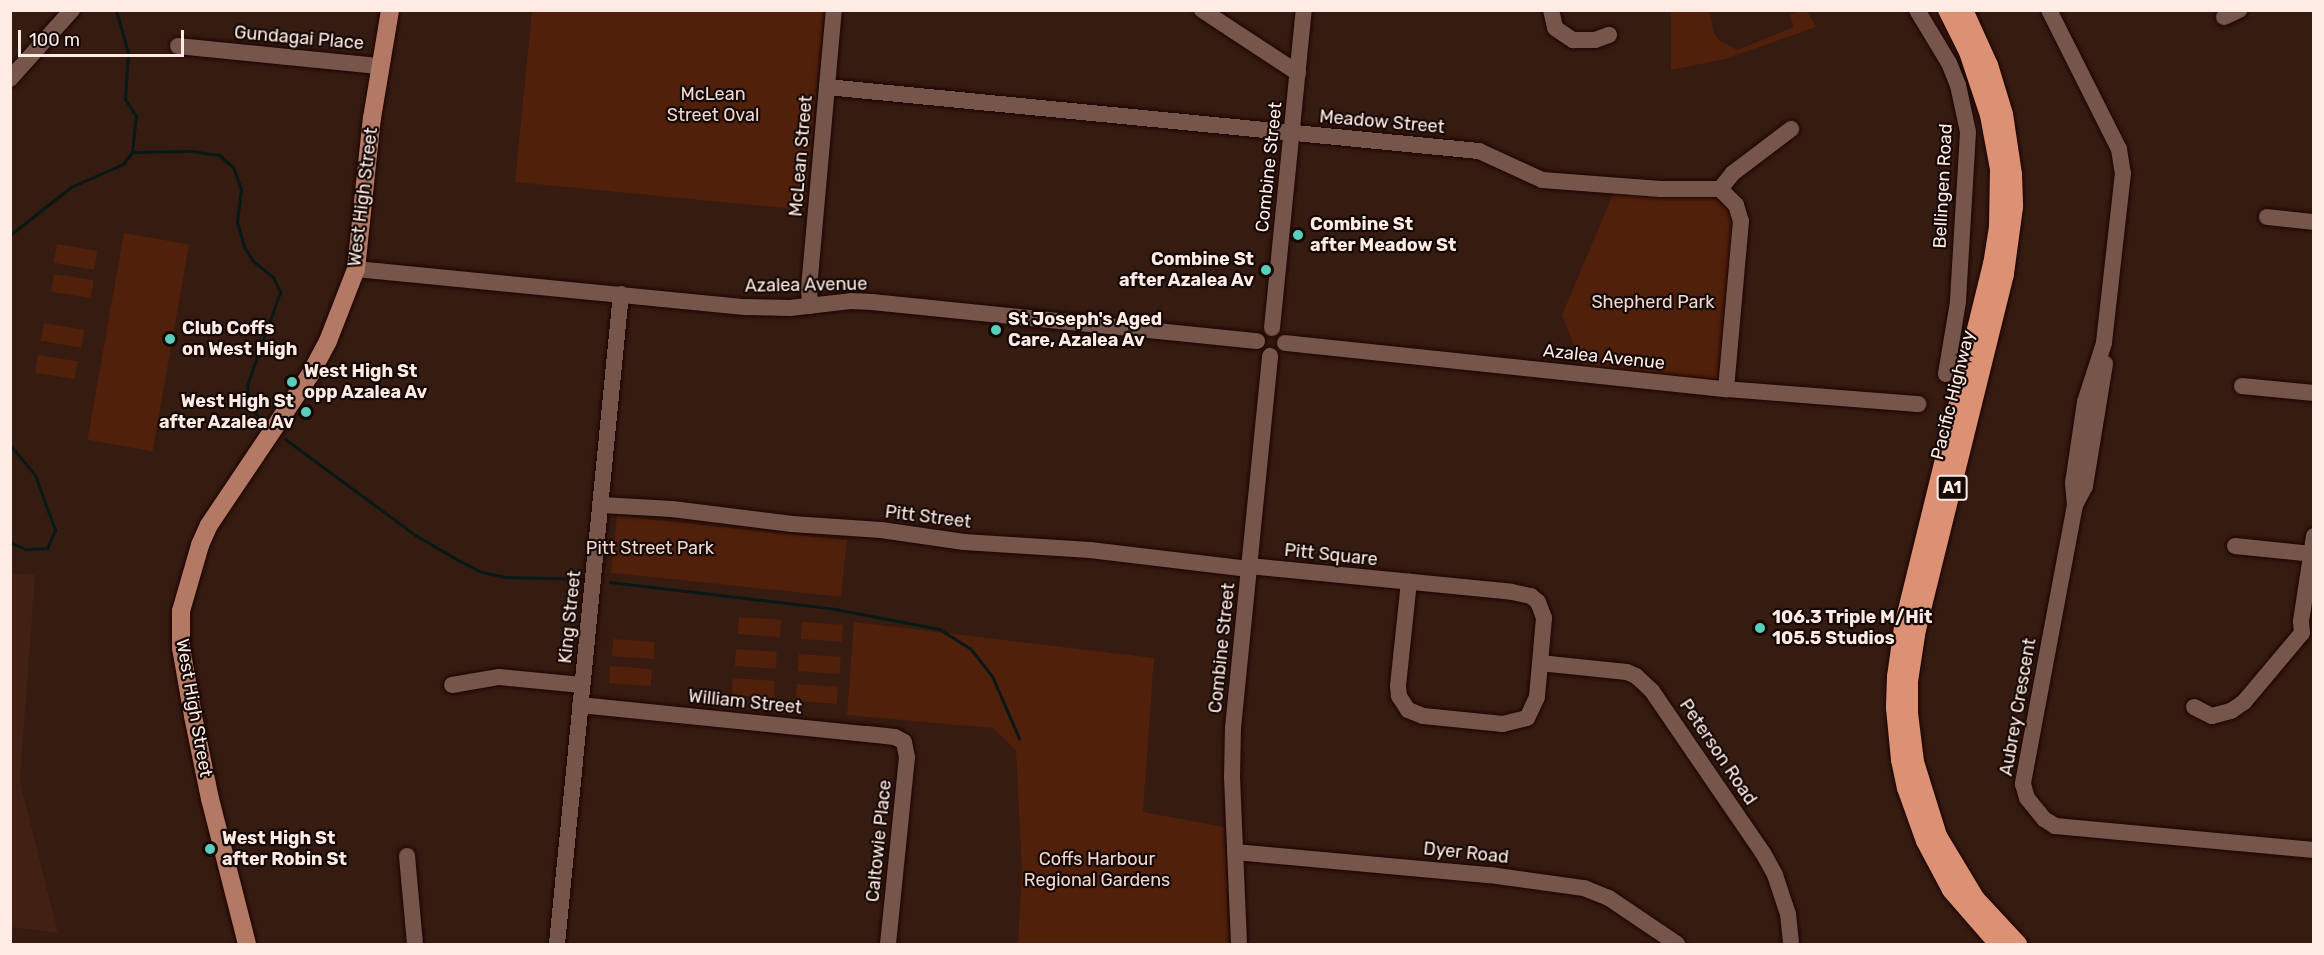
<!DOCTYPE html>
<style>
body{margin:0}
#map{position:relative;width:2324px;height:955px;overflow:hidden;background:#361b11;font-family:Rubik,sans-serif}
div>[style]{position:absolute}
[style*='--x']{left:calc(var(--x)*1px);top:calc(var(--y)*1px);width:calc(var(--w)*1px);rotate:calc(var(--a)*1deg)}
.built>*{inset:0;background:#422013}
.green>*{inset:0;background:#51200b;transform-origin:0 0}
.stream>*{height:3px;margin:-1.5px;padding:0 1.5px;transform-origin:1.5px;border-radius:1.5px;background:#071916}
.roads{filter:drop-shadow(0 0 2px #1c0500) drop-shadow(0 0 2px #1c0500)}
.minor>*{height:16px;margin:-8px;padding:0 8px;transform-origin:8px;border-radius:8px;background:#76564a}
.major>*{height:18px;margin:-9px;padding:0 9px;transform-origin:9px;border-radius:9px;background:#b37964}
.highway>*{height:18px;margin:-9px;padding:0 9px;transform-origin:9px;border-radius:9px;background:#dc9175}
.dots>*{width:16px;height:16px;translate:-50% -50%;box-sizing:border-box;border:3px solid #150906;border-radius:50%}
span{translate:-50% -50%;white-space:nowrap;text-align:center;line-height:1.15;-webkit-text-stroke:4.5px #150906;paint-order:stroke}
.shield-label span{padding:2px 4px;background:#150906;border:2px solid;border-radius:4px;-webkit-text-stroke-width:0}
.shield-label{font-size:16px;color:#ffebe4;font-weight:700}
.street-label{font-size:18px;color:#ffebe4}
.park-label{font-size:18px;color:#f1d7ce}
.poi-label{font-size:18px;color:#ffebe4;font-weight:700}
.left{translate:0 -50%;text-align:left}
.right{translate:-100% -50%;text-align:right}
.frame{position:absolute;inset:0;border:12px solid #ffebe4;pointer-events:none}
.scale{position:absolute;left:18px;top:30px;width:166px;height:27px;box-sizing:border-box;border:3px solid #ffebe4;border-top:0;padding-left:8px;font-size:18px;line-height:21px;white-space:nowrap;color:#ffebe4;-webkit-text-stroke:4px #150906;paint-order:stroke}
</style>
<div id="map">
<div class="built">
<div style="clip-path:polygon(11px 573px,35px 575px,20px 782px,58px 933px,11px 927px)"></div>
</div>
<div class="green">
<div style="clip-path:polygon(532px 11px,824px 11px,805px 210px,515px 182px)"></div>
<div style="clip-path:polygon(1671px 11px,1709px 11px,1714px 33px,1721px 42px,1738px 50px,1794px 27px,1790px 15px,1799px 11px,1807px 11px,1816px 27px,1725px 59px,1671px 70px)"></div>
<div style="clip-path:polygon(1617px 185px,1720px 189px,1736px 205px,1726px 389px,1586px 374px,1562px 315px)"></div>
<div style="left:124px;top:233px;width:66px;height:210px;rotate:10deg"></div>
<div style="left:57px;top:244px;width:41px;height:19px;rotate:10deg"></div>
<div style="left:54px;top:274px;width:40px;height:18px;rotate:9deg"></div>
<div style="left:44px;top:323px;width:41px;height:18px;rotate:10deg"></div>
<div style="left:38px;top:355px;width:40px;height:18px;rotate:9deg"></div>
<div style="left:617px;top:516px;width:231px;height:57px;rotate:6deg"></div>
<div style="left:739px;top:617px;width:42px;height:17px;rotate:4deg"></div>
<div style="left:802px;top:622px;width:41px;height:17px;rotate:4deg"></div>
<div style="clip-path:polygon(854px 622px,1154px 658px,1143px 812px,1224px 827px,1229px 944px,1018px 944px,1022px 872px,1016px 750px,993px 728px,847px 715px)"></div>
<div style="left:613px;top:639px;width:42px;height:17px;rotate:4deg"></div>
<div style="left:736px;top:649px;width:41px;height:17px;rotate:4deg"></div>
<div style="left:799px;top:654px;width:42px;height:17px;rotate:4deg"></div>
<div style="left:610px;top:666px;width:42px;height:17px;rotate:4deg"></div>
<div style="left:733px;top:678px;width:42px;height:17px;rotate:4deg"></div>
<div style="left:797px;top:684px;width:41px;height:17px;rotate:4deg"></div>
</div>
<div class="stream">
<div style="--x:132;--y:152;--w:59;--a:-1"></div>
<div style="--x:191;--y:151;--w:28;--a:8"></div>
<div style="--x:219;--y:155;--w:18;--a:41"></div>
<div style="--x:233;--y:167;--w:23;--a:70"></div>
<div style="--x:241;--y:189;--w:33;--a:97"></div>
<div style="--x:237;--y:222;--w:26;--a:74"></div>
<div style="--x:244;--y:247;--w:17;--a:57"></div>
<div style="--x:253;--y:261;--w:26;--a:39"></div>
<div style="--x:273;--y:277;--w:17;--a:65"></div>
<div style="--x:280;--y:292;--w:99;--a:109.5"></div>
<div style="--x:247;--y:385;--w:19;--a:84"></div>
<div style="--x:249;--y:404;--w:17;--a:54"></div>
<div style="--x:10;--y:235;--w:78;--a:-38.2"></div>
<div style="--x:71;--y:187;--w:57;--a:-23.9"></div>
<div style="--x:123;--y:164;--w:15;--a:-53"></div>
<div style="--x:132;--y:152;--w:36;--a:-84"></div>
<div style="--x:136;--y:116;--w:20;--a:-123"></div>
<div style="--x:125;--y:99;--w:46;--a:-86.3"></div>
<div style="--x:128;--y:53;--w:45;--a:-105.6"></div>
<div style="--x:285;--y:439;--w:162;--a:36.4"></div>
<div style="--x:415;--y:535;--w:50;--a:30.2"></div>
<div style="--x:458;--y:560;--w:27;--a:27"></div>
<div style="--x:482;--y:572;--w:24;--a:12"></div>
<div style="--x:505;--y:577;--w:78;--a:1.5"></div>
<div style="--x:10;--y:445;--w:39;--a:50"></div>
<div style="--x:35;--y:475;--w:59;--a:70"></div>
<div style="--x:55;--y:530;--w:20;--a:114"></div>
<div style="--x:47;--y:548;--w:22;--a:177"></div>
<div style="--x:25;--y:549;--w:17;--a:-155"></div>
<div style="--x:610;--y:582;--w:227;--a:6.8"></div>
<div style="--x:835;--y:609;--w:106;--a:10.9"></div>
<div style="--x:939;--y:629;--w:36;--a:32"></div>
<div style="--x:970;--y:648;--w:36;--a:52"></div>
<div style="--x:992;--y:676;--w:68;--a:66.5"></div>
</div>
<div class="roads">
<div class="minor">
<div style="--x:1202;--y:10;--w:115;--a:33.3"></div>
<div style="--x:1551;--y:10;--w:18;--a:77"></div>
<div style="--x:1555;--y:28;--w:22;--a:34"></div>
<div style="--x:1573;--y:40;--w:22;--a:0"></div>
<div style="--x:1595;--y:40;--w:15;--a:-20"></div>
<div style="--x:1917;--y:10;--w:62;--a:58.9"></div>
<div style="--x:1949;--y:63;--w:24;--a:68"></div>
<div style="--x:1958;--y:85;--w:48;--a:78"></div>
<div style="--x:1968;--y:132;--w:170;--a:93.4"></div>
<div style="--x:1958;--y:302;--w:73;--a:99.5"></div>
<div style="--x:2049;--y:10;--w:156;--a:63.3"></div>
<div style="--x:2119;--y:149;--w:24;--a:81"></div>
<div style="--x:2123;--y:173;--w:171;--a:96.4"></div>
<div style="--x:2104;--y:343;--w:62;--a:107.9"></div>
<div style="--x:2085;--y:402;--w:82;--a:98.4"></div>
<div style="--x:2073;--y:483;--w:22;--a:85"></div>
<div style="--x:2075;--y:505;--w:284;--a:100.6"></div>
<div style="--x:2023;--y:784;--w:15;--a:74"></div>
<div style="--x:2027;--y:798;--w:27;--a:51"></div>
<div style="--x:2044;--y:819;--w:13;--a:32"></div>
<div style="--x:2055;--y:826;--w:260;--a:5.3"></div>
<div style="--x:2224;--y:17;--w:17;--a:-25"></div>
<div style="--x:178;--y:46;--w:203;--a:5.7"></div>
<div style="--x:10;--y:79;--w:93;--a:-48.1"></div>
<div style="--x:827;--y:87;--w:655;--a:5.61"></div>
<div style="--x:1479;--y:151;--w:69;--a:24.7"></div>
<div style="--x:1542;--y:180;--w:119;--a:4.3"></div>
<div style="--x:1661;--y:189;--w:59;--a:0"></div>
<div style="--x:1720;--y:189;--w:23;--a:45"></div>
<div style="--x:1736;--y:205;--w:17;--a:73"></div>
<div style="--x:1741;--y:221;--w:169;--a:95.1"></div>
<div style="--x:1720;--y:189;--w:21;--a:-51"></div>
<div style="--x:1733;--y:173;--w:73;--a:-37.2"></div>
<div style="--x:2267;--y:217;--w:47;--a:6.1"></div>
<div style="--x:356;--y:269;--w:393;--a:5.6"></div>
<div style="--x:747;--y:307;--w:43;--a:1.3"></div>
<div style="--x:790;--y:308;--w:61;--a:-6.5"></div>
<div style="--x:851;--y:301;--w:21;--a:3"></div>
<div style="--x:872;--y:302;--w:387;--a:5.8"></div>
<div style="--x:810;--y:306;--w:18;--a:-93"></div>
<div style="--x:809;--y:288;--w:279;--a:-84.9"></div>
<div style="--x:1272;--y:328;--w:320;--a:-84.3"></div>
<div style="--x:1285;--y:343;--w:443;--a:6"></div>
<div style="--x:1726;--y:389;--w:193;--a:4.5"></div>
<div style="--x:2242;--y:386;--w:72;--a:5.6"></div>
<div style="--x:602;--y:505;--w:70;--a:3.3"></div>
<div style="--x:672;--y:509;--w:121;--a:7.1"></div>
<div style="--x:792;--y:524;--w:89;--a:3.9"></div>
<div style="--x:881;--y:530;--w:84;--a:8.2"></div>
<div style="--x:964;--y:542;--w:126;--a:3.6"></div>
<div style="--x:1090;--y:550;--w:160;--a:6.8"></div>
<div style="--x:2075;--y:505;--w:21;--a:-62"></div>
<div style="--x:2085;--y:486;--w:124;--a:-80.7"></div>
<div style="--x:2235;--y:546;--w:77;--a:5.9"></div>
<div style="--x:1249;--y:566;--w:264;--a:5.6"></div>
<div style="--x:1512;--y:592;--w:19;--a:12"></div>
<div style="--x:1531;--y:596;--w:9;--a:41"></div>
<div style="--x:1538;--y:602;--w:17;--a:69"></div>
<div style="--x:1544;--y:618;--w:79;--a:95.1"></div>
<div style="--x:1537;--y:697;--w:23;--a:115"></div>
<div style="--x:1527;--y:718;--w:25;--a:166"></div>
<div style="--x:1503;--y:724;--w:80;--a:-174.3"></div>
<div style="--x:1423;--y:716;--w:16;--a:-158"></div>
<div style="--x:1408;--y:710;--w:17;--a:-123"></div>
<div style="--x:1399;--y:696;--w:10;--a:-96"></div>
<div style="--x:1398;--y:686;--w:105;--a:-84"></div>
<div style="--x:2302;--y:633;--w:12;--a:-95"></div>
<div style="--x:2301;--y:621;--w:86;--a:-81.3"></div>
<div style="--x:1540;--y:663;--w:87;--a:5.9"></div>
<div style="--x:1627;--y:672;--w:10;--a:24"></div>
<div style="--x:1636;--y:676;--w:22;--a:43"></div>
<div style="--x:1652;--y:691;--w:196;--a:55.6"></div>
<div style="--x:1763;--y:853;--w:25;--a:61"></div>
<div style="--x:1775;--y:875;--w:41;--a:71.6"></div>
<div style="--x:1788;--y:914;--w:30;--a:84"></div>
<div style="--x:452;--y:685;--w:48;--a:-9.7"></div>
<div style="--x:499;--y:677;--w:83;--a:5.5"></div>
<div style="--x:580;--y:705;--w:288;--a:5.8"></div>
<div style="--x:867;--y:734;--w:28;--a:6"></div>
<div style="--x:895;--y:737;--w:10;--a:29"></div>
<div style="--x:904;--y:742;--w:15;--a:79"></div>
<div style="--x:907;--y:757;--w:188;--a:95.8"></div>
<div style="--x:2194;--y:707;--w:20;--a:27"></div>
<div style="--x:2212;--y:716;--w:20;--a:-15"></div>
<div style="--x:2231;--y:711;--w:16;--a:-35"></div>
<div style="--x:2244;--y:702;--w:90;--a:-50"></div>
<div style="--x:1235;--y:852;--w:256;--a:5.2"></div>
<div style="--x:1490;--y:875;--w:95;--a:7.9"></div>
<div style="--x:1584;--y:888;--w:27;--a:22"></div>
<div style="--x:1609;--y:898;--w:82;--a:34.1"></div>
<div style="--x:407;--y:856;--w:88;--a:84.8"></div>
<div style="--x:557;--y:944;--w:653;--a:-84.38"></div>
<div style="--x:1239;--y:944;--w:166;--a:-92.4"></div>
<div style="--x:1232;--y:778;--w:50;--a:-88.9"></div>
<div style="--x:1233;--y:728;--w:374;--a:-84.3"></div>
</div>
<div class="major">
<div style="--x:247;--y:944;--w:150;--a:-104.3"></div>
<div style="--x:210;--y:799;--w:85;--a:-101.6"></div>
<div style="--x:193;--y:716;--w:69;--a:-100"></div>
<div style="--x:181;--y:648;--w:37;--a:-90"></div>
<div style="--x:181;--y:611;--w:69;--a:-73.9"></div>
<div style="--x:200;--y:545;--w:22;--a:-66"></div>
<div style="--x:209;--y:525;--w:183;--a:-56.1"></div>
<div style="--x:311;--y:373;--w:36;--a:-62"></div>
<div style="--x:328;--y:341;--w:77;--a:-68.7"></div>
<div style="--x:356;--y:269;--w:152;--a:-84"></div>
<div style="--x:372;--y:118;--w:109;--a:-80.5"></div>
</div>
<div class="highway">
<div style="--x:1947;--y:10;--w:47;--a:63.4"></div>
<div style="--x:1968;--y:52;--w:66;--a:71.6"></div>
<div style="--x:1989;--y:115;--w:55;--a:79.5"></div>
<div style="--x:1999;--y:169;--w:58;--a:91"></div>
<div style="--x:1998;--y:227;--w:37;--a:99"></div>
<div style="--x:1992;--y:264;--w:374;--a:103.8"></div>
<div style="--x:1903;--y:627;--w:50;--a:98"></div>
<div style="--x:1896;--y:677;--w:31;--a:92"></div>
<div style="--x:1895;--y:708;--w:52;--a:84.5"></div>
<div style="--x:1900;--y:760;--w:29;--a:78"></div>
<div style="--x:1906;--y:788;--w:56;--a:70.3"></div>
<div style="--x:1925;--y:841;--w:55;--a:62"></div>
<div style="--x:1951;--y:890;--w:72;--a:49"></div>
<div style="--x:1964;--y:10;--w:60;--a:65.6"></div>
<div style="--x:1989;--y:65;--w:51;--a:73"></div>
<div style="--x:2004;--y:114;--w:61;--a:81.5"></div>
<div style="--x:2013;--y:174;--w:33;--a:88"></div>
<div style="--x:2014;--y:207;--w:68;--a:97.7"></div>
<div style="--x:2005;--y:274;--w:366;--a:103.9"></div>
<div style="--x:1917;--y:629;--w:53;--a:98.7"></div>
<div style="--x:1909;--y:681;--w:32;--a:90"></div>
<div style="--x:1909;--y:713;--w:49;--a:83"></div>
<div style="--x:1915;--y:762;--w:77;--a:72.7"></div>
<div style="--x:1938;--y:836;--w:74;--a:58.9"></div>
<div style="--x:1976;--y:899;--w:62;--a:47"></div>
</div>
</div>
<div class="dots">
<div style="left:1298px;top:235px;background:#5acebd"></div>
<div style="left:1266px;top:270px;background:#5acebd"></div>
<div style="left:996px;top:330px;background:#5acebd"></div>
<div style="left:170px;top:339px;background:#5acebd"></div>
<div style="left:292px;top:382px;background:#5acebd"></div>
<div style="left:306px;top:412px;background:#5acebd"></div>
<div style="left:1760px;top:628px;background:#5acebd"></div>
<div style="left:210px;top:849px;background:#5acebd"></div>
</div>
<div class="shield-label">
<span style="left:1952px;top:488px">A1</span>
</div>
<div class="street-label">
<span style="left:299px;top:38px;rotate:5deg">Gundagai Place</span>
<span style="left:1382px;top:122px;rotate:5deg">Meadow Street</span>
<span style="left:801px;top:156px;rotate:-85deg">McLean Street</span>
<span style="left:1269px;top:167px;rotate:-84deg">Combine Street</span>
<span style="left:1943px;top:186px;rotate:-87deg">Bellingen Road</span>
<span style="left:363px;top:197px;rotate:-83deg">West High Street</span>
<span style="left:806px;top:285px;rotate:-1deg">Azalea Avenue</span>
<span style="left:1604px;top:357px;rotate:6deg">Azalea Avenue</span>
<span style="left:1953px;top:395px;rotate:-76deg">Pacific Highway</span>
<span style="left:928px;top:517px;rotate:7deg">Pitt Street</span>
<span style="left:1331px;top:555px;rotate:6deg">Pitt Square</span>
<span style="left:570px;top:617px;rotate:-84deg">King Street</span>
<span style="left:1222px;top:648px;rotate:-84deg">Combine Street</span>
<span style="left:745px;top:702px;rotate:6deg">William Street</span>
<span style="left:2018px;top:707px;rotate:-80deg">Aubrey Crescent</span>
<span style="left:194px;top:708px;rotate:80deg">West High Street</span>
<span style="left:1718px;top:752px;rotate:56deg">Peterson Road</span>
<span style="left:879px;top:841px;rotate:-84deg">Caltowie Place</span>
<span style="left:1466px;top:853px;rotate:6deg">Dyer Road</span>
</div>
<div class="park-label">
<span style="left:713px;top:105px">McLean<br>Street Oval</span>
<span style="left:1653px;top:302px">Shepherd Park</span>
<span style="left:650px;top:548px">Pitt Street Park</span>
<span style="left:1097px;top:870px">Coffs Harbour<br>Regional Gardens</span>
</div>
<div class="poi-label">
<span class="left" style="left:1310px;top:235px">Combine St<br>after Meadow St</span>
<span class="right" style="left:1254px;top:270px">Combine St<br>after Azalea Av</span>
<span class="left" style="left:1008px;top:330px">St Joseph's Aged<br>Care, Azalea Av</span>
<span class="left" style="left:182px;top:339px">Club Coffs<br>on West High</span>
<span class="left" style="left:304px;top:382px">West High St<br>opp Azalea Av</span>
<span class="right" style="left:294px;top:412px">West High St<br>after Azalea Av</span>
<span class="left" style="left:1772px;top:628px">106.3 Triple M/Hit<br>105.5 Studios</span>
<span class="left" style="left:222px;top:849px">West High St<br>after Robin St</span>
</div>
<div class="frame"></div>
<div class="scale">100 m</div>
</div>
